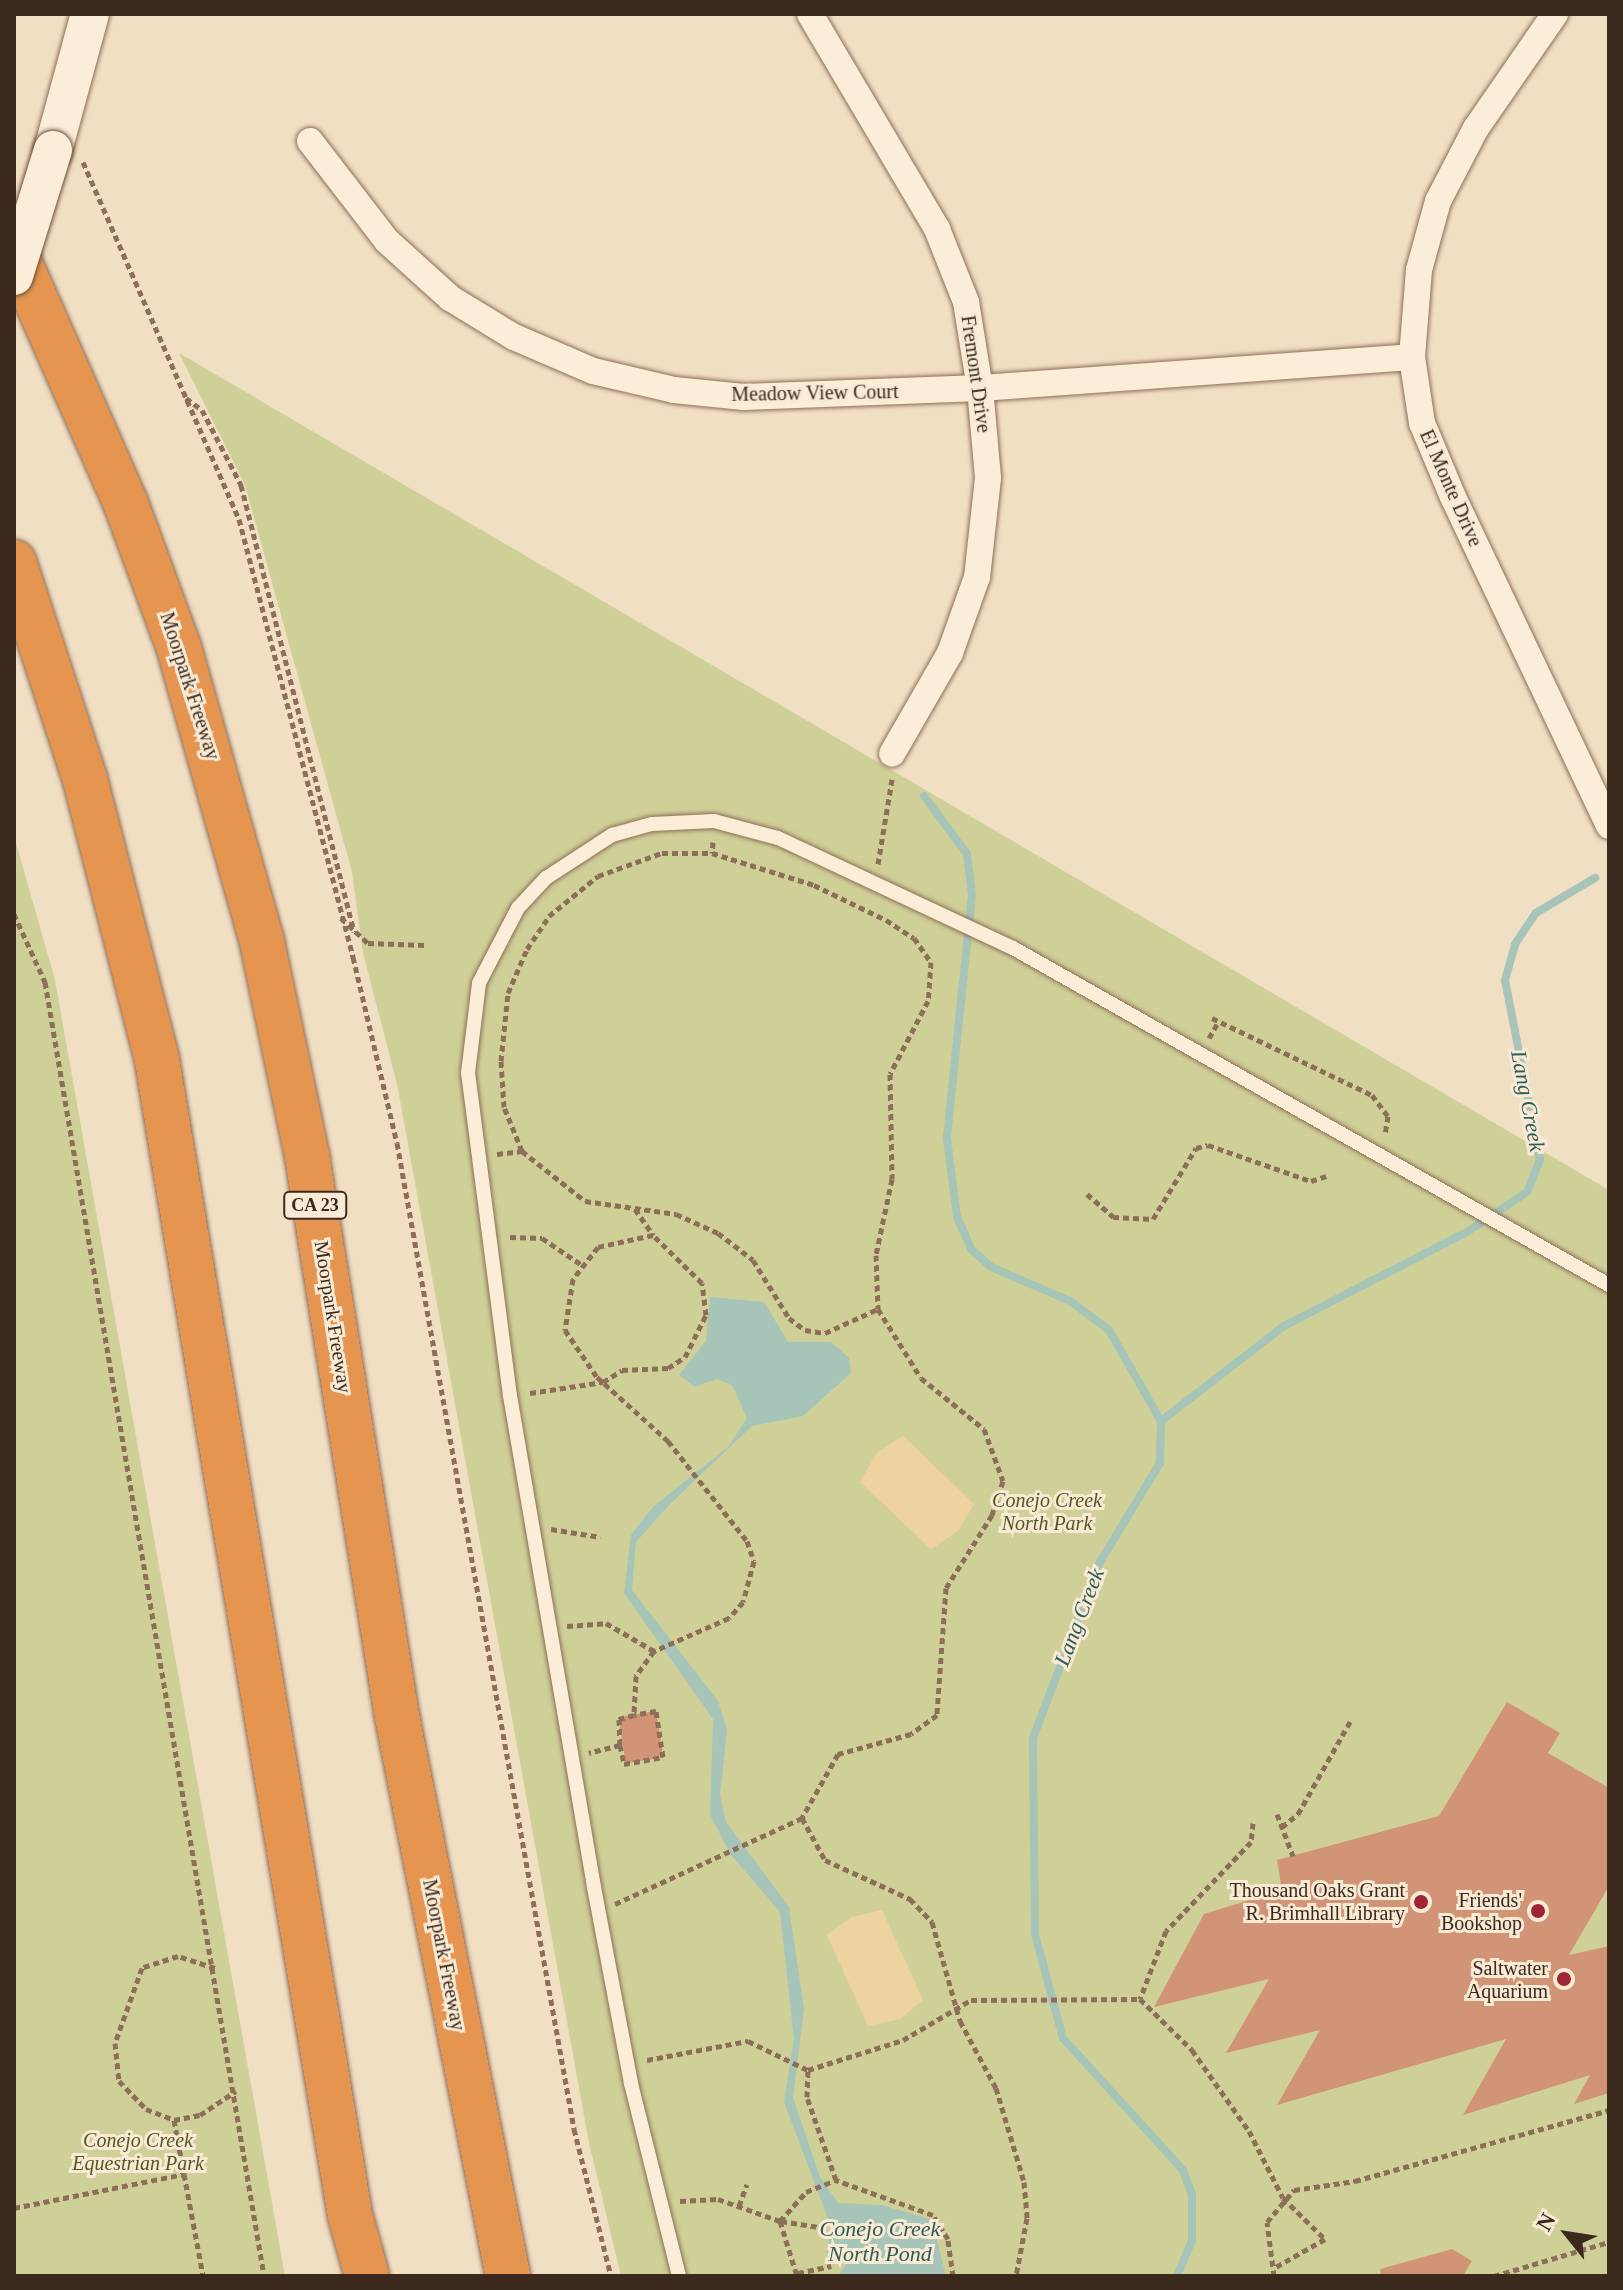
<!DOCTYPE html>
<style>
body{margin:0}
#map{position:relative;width:1623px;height:2290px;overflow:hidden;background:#f1dfc4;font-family:"Times New Roman",serif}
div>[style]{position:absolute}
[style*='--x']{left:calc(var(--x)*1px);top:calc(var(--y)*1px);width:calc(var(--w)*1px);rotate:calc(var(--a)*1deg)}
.green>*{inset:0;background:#cfd097}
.sand>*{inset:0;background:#eed29f}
.water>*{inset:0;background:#a6c4b8}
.stream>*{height:8px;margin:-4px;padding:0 4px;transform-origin:4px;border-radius:4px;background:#a6c4b8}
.building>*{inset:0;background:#d19477;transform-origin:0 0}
.path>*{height:5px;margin-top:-2.5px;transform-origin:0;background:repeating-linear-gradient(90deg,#8d6f59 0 6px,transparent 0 10px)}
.roads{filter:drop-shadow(0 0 2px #8d6f59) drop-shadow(0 0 2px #8d6f59)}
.lane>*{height:14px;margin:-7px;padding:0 7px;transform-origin:7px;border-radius:7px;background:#fbedd8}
.street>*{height:26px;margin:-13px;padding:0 13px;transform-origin:13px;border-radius:13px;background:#fbedd8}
.secondary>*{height:38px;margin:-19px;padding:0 19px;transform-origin:19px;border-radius:19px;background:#fbedd8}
.highway>*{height:44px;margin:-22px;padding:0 22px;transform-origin:22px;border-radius:22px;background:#e59550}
.bridges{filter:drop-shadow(0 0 2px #6f503c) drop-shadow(0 0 2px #6f503c)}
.secondary-bridge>*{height:38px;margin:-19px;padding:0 19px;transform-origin:19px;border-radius:19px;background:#fbedd8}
.dots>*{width:22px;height:22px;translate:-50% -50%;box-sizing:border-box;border:4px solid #f8ead4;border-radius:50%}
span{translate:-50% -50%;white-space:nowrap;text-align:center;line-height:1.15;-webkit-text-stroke:6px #f8ead4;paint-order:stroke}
.shield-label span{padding:2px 6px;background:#f8ead4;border:2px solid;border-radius:6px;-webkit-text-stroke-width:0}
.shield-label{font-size:18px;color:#3c291e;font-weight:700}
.street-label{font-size:20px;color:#3c291e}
.park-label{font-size:20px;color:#515923;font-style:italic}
.poi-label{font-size:20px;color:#3c291e}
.right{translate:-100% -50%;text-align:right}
.water-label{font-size:22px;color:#2c5c55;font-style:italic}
.frame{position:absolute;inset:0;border:16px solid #3c291e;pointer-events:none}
.north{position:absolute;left:1527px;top:2194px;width:80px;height:80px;-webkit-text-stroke:6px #f8ead4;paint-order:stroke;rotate:300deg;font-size:22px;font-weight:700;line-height:32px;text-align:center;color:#3c291e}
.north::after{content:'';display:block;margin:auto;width:28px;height:36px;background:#3c291e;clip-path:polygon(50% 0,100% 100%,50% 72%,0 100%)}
</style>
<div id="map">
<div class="green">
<div style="clip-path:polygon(179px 353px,1609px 1190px,1609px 2276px,621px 2276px,589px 2143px,397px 1084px,363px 953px,352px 872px,245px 485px)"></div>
<div style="clip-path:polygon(14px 836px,55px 980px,285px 2276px,14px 2276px)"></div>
</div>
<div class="sand">
<div style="clip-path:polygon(903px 1436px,974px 1504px,958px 1531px,931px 1549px,860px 1482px,877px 1453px)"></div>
<div style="clip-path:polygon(882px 1910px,923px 2000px,900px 2019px,868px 2026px,827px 1935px,852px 1917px)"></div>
</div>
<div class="water">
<div style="clip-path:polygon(710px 1297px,764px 1302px,788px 1342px,831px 1342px,849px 1358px,851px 1373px,803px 1416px,752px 1426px,669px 1505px,636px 1542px,632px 1590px,718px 1701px,727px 1730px,720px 1795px,726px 1822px,789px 1907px,804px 2009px,793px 2098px,820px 2177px,838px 2203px,882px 2205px,932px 2220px,946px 2276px,838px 2276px,848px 2261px,826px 2253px,832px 2229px,784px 2102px,794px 2039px,780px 1912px,731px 1855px,710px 1815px,713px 1719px,624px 1593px,631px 1535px,653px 1507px,728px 1447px,747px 1418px,732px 1385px,717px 1379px,695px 1387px,679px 1375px,706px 1341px)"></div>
</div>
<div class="stream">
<div style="--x:924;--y:796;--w:72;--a:53.4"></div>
<div style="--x:967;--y:854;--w:41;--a:83"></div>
<div style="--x:972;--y:895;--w:245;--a:95.9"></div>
<div style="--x:947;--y:1139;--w:79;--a:82.7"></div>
<div style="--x:957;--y:1217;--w:35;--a:66"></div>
<div style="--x:971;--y:1249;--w:27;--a:42"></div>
<div style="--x:991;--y:1267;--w:86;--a:23.3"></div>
<div style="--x:1070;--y:1301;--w:49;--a:36.6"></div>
<div style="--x:1109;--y:1330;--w:105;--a:60.3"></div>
<div style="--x:1177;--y:2276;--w:39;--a:-67"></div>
<div style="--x:1192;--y:2240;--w:46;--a:-90"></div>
<div style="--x:1192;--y:2194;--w:26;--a:-111"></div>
<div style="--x:1183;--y:2170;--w:178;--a:-132.3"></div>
<div style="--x:1063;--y:2038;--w:108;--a:-105.1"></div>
<div style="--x:1035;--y:1934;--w:196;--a:-90.6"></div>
<div style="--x:1033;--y:1738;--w:188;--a:-69.2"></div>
<div style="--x:1100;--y:1562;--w:116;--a:-58.8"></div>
<div style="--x:1160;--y:1463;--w:42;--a:-88.6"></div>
<div style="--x:1161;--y:1421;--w:155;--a:-37.7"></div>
<div style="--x:1284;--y:1326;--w:206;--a:-27.2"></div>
<div style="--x:1467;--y:1232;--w:72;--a:-33.7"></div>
<div style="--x:1527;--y:1192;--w:35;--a:-68"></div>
<div style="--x:1540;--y:1160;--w:183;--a:-101"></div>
<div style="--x:1505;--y:980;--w:37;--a:-74"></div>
<div style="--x:1515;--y:944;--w:37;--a:-56"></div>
<div style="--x:1536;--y:913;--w:69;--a:-30.7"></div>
</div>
<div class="building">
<div style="clip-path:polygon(1507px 1702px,1560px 1733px,1548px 1753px,1609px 1788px,1609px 1886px,1569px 1955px,1609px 1946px,1609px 2093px,1574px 2104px,1590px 2075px,1463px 2115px,1506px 2039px,1277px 2105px,1320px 2030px,1226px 2053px,1269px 1979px,1154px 2007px,1204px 1914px,1282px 1890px,1277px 1860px,1439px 1816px)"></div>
<div style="left:656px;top:1711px;width:47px;height:38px;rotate:81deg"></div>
<div style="clip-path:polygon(1452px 2249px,1472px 2261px,1463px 2276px,1381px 2276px,1380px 2269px)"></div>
</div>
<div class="path">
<div style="--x:83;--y:162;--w:390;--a:66.4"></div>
<div style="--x:239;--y:519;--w:453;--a:75.4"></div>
<div style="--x:353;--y:957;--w:191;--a:76.7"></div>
<div style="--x:397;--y:1143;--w:1002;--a:79.82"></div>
<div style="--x:574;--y:2129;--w:152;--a:75.9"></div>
<div style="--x:186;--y:398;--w:20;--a:37"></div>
<div style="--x:202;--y:410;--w:85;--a:62.5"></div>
<div style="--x:241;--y:485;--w:461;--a:75.8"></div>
<div style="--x:713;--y:842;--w:11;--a:95"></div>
<div style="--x:712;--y:853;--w:107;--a:17.4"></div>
<div style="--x:814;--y:885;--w:80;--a:25.9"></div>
<div style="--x:886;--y:920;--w:33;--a:33"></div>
<div style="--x:914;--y:938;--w:29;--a:55"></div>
<div style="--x:931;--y:962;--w:39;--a:94"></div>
<div style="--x:928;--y:1001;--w:82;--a:117.5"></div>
<div style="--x:890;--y:1074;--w:105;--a:88.9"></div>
<div style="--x:892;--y:1179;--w:78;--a:101.9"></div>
<div style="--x:876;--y:1255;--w:54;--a:87.9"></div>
<div style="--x:878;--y:1309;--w:81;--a:58.1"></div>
<div style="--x:921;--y:1378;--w:81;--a:39"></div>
<div style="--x:984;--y:1429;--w:55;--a:69.9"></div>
<div style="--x:1003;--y:1481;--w:36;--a:108"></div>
<div style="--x:992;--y:1515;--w:86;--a:122.2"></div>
<div style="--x:946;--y:1588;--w:127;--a:94.1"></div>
<div style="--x:937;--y:1715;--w:32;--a:144"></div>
<div style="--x:911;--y:1734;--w:76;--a:164.7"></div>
<div style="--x:838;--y:1754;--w:73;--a:119.4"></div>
<div style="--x:802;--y:1818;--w:48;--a:61.3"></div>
<div style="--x:825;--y:1860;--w:94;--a:24.6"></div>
<div style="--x:910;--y:1899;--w:32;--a:46"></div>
<div style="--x:932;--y:1922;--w:103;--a:74.2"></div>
<div style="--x:960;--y:2021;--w:76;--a:61.8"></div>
<div style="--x:996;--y:2088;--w:98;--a:73.4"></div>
<div style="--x:1024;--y:2182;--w:36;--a:85"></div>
<div style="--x:1027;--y:2218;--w:59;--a:100.7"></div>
<div style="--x:878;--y:864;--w:86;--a:-80.6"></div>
<div style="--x:14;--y:914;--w:75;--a:65.5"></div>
<div style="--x:45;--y:982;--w:1312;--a:80.39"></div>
<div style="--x:341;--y:918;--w:37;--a:43"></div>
<div style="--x:368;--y:943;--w:57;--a:2"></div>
<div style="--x:1212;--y:1018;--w:178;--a:25.7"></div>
<div style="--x:1372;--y:1095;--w:26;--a:53"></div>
<div style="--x:1388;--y:1116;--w:18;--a:99"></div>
<div style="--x:1209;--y:1038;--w:20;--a:-60"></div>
<div style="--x:522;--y:1151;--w:48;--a:-112.2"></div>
<div style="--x:504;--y:1107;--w:46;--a:-93.7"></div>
<div style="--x:501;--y:1061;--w:68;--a:-84.1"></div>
<div style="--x:508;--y:993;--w:48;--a:-66.6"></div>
<div style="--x:527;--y:949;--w:40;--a:-56"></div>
<div style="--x:549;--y:916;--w:63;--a:-39.2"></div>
<div style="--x:598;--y:876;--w:68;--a:-19.8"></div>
<div style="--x:662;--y:853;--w:49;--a:0"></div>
<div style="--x:497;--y:1154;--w:25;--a:-7"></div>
<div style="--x:522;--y:1151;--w:80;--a:38.4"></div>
<div style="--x:585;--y:1201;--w:92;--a:8.1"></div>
<div style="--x:676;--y:1214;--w:46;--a:24.3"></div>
<div style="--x:718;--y:1233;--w:44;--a:37.6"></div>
<div style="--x:753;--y:1260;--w:68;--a:58.2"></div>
<div style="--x:789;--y:1318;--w:20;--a:37"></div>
<div style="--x:805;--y:1330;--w:20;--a:9"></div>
<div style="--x:825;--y:1333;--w:58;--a:-24.4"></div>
<div style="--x:1087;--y:1194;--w:35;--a:41"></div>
<div style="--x:1113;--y:1217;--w:40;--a:2.9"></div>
<div style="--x:1153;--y:1219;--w:83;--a:-58.8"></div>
<div style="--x:1196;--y:1148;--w:12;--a:-14"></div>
<div style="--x:1208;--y:1145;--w:109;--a:19.3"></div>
<div style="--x:1311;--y:1181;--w:16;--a:-18"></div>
<div style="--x:635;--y:1209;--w:32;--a:55"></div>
<div style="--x:653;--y:1235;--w:56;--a:167.7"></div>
<div style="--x:598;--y:1247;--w:41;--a:128"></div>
<div style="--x:573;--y:1279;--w:52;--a:98.9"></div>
<div style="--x:565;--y:1330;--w:57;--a:55.8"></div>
<div style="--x:597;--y:1377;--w:96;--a:42"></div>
<div style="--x:668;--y:1441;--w:127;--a:51.7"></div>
<div style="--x:747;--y:1541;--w:21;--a:71"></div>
<div style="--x:754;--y:1561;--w:42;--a:105"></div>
<div style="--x:743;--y:1602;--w:21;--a:131"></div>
<div style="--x:729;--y:1618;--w:82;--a:156.3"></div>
<div style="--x:510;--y:1237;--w:32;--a:2"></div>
<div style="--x:542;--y:1238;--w:48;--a:34"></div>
<div style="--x:530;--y:1393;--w:74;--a:-8.6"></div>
<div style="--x:603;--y:1382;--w:22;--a:-32"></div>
<div style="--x:622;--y:1370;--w:46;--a:-2.5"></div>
<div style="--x:668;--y:1368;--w:20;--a:-33"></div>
<div style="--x:685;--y:1357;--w:47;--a:-63.4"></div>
<div style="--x:706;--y:1315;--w:32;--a:-97"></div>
<div style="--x:702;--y:1283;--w:69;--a:-135.6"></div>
<div style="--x:551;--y:1529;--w:50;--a:9.3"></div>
<div style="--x:567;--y:1626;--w:39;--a:-4"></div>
<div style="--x:606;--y:1623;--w:56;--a:30.3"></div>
<div style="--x:654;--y:1651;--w:31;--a:126"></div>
<div style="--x:636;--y:1676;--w:39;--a:93"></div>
<div style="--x:634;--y:1715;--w:16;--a:165"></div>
<div style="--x:619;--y:1719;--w:26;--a:88"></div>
<div style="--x:620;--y:1745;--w:32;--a:166"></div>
<div style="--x:620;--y:1745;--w:19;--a:78"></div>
<div style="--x:624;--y:1764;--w:40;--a:-10"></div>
<div style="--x:663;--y:1757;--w:47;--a:-98.7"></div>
<div style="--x:656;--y:1711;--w:22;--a:170"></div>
<div style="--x:1277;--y:1814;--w:45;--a:69.1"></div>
<div style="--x:1253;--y:1823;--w:19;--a:96"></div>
<div style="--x:1251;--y:1842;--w:123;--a:133.7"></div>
<div style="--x:1166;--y:1931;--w:73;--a:110.9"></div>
<div style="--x:1140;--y:1999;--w:73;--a:44.4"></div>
<div style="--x:1192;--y:2050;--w:99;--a:54.9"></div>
<div style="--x:1249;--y:2131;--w:75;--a:63.1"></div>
<div style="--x:1283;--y:2198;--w:59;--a:44.3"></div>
<div style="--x:1325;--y:2239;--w:59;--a:150.4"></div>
<div style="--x:1282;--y:1827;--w:21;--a:-39"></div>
<div style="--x:1298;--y:1814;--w:108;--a:-60.6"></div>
<div style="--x:615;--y:1904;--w:206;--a:-24.7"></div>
<div style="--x:215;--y:1968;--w:39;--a:-162"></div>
<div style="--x:178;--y:1956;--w:38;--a:162"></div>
<div style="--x:142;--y:1968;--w:80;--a:109.8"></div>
<div style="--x:115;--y:2043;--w:38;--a:84"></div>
<div style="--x:119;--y:2081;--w:39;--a:46"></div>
<div style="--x:146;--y:2109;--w:30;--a:21"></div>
<div style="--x:174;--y:2120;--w:26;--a:-11"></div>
<div style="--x:200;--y:2115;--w:43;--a:-33.7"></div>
<div style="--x:647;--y:2060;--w:103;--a:-10.7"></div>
<div style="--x:748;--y:2041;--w:67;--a:25.8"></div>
<div style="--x:174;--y:2120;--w:55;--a:79.5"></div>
<div style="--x:680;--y:2201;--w:38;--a:-3"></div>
<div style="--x:718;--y:2199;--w:66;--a:19.5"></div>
<div style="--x:780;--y:2221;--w:39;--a:-48"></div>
<div style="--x:806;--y:2192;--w:32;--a:-22"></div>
<div style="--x:739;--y:2206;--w:23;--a:-70"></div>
<div style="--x:14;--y:2208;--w:173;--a:-11.3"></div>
<div style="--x:184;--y:2174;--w:104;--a:79.4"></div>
<div style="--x:780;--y:2221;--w:58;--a:72.8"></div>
<div style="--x:781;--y:2221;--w:38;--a:9"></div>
<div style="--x:798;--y:2273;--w:34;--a:-12"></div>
<div style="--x:953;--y:2276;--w:37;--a:-98"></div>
<div style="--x:948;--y:2239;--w:28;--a:-122"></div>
<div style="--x:933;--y:2215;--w:103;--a:-160.2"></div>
<div style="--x:836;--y:2180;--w:88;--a:-109.3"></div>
<div style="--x:807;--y:2097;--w:27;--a:-88"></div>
<div style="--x:808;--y:2070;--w:100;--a:-17.5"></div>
<div style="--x:903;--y:2040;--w:79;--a:-30.5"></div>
<div style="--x:971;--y:2000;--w:169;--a:-0.3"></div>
<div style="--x:1274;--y:2276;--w:54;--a:-97.4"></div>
<div style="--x:1267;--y:2222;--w:42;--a:-49.8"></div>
<div style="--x:1294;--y:2190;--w:62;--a:-8.4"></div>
<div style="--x:1355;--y:2181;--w:264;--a:-15.6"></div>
<div style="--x:1494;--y:2276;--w:120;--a:-16.5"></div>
</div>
<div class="roads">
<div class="lane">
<div style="--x:679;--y:2276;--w:199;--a:-104"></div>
<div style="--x:631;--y:2083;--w:199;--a:-100.7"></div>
<div style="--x:594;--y:1887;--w:498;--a:-99.7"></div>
<div style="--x:510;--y:1396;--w:326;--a:-97.4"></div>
<div style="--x:468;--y:1073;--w:91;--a:-83"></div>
<div style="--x:479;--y:983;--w:85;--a:-62.5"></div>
<div style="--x:518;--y:908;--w:41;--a:-47"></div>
<div style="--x:546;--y:878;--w:79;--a:-33.1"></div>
<div style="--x:612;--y:835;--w:41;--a:-15.4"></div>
<div style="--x:652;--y:824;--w:62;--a:-2.8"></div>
<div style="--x:714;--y:821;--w:66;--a:14.9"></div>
<div style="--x:778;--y:838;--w:259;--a:25.1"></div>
<div style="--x:1013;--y:948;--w:685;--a:29.49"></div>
</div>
<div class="street">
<div style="--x:810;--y:14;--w:250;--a:59.4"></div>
<div style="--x:937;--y:229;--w:79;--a:68.3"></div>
<div style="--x:966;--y:302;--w:87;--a:80.8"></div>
<div style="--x:980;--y:388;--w:90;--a:84.9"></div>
<div style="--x:988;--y:478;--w:100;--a:96.3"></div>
<div style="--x:977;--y:577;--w:81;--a:109.6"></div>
<div style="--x:950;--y:653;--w:116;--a:119.9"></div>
<div style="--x:1555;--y:14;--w:139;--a:124.7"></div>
<div style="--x:1476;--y:128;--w:82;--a:117.5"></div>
<div style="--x:1438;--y:201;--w:72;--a:105.4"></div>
<div style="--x:1419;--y:270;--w:87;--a:94.6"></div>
<div style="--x:1412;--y:357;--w:67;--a:81.4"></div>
<div style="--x:1422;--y:423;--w:80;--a:67.3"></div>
<div style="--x:1453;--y:497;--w:364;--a:64.6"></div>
<div style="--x:310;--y:141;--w:126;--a:52.4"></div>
<div style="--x:387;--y:241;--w:85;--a:42.1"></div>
<div style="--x:450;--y:298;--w:75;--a:31.4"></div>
<div style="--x:514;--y:337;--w:86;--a:23.3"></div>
<div style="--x:593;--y:371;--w:83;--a:13.2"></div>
<div style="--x:674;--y:390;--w:70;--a:5.7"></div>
<div style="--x:744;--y:397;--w:236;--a:-2.2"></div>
<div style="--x:980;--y:388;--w:433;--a:-4.1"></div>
</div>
<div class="secondary">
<div style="--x:53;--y:150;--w:141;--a:-74.8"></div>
</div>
<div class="highway">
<div style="--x:14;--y:250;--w:278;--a:66.2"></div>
<div style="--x:126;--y:504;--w:153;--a:69.8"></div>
<div style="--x:179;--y:648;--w:305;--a:74.2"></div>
<div style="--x:262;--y:942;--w:219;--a:78.1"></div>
<div style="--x:307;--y:1156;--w:567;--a:80.87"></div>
<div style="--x:397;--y:1716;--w:571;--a:78.79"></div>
<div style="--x:14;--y:562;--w:228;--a:71.9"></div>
<div style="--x:85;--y:779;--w:290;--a:75.6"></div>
<div style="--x:157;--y:1060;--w:1171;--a:80.51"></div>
<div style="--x:350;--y:2215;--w:63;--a:74.4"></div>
</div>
</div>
<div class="bridges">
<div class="secondary-bridge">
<div style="--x:14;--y:276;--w:132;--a:-72.8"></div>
</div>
</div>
<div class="dots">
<div style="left:1421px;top:1902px;background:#a02532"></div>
<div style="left:1538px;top:1911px;background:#a02532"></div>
<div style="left:1564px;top:1979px;background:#a02532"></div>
</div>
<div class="shield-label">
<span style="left:315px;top:1205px">CA 23</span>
</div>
<div class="street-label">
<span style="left:976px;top:374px;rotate:82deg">Fremont Drive</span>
<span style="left:815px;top:393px;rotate:-1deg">Meadow View Court</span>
<span style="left:1451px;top:488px;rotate:66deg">El Monte Drive</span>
<span style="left:190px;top:686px;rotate:72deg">Moorpark Freeway</span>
<span style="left:333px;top:1317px;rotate:81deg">Moorpark Freeway</span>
<span style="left:444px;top:1955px;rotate:79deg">Moorpark Freeway</span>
</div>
<div class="park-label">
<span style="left:1047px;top:1512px">Conejo Creek<br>North Park</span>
<span style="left:138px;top:2152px">Conejo Creek<br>Equestrian Park</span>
</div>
<div class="poi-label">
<span class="right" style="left:1405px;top:1902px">Thousand Oaks Grant<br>R. Brimhall Library</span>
<span class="right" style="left:1522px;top:1912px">Friends'<br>Bookshop</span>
<span class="right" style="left:1548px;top:1980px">Saltwater<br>Aquarium</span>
</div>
<div class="water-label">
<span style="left:1528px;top:1101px;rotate:79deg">Lang Creek</span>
<span style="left:1079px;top:1617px;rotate:-69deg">Lang Creek</span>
<span style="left:880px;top:2241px">Conejo Creek<br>North Pond</span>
</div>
<div class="frame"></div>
<div class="north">N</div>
</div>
